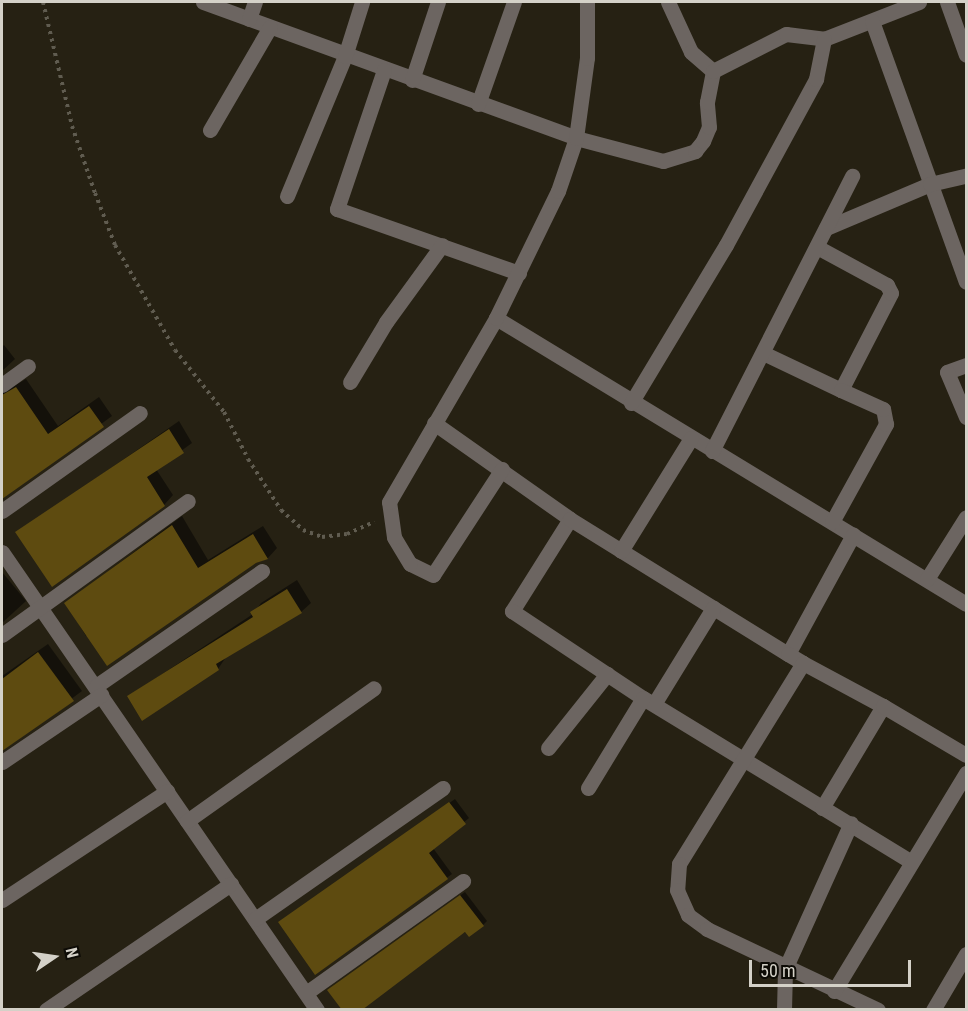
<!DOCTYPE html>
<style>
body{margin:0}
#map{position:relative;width:968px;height:1011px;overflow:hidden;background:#262113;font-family:"Roboto Condensed",sans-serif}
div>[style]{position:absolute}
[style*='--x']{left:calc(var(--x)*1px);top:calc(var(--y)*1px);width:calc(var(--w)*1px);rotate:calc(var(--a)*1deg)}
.shadow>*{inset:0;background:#0007}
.building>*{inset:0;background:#5e4b10}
.path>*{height:4px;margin-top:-2px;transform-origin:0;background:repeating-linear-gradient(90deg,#605c50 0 3px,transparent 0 7.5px)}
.minor>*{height:15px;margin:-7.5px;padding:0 7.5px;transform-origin:7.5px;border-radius:7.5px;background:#6c6561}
span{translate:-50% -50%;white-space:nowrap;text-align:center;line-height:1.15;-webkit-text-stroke:4.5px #0d0b06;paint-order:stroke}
.frame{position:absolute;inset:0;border:3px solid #d4d1c8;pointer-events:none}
.north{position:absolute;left:24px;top:927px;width:60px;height:60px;-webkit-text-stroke:4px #0d0b06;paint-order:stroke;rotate:77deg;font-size:16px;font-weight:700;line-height:24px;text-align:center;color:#d4d1c8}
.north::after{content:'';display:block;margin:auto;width:21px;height:27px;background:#d4d1c8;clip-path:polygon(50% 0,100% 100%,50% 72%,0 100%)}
.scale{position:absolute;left:749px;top:960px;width:162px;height:27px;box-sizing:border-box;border:3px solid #d4d1c8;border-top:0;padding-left:8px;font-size:18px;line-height:21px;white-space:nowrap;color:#d4d1c8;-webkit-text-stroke:4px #0d0b06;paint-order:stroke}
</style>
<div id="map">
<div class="shadow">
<div style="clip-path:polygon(4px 345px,15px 359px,2px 371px,3px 381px,14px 386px,26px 379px,58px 426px,99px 397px,112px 416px,2px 497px,2px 347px)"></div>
<div style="clip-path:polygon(179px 421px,192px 443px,156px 469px,173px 495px,164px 505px,17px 533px)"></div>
<div style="clip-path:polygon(182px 516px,208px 560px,263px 526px,277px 548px,268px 558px,86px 636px,66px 603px)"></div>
<div style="clip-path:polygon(2px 572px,26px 601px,2px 623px)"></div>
<div style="clip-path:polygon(297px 580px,311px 603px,301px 612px,226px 657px,218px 669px,129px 696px,253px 614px,261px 603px)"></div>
<div style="clip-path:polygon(48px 644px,82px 691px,2px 750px,2px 676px)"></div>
<div style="clip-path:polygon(455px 799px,469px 818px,433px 848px,452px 874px,315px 973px,280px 922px)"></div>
<div style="clip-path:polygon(465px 892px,487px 921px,483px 925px,333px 986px)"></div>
</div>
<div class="building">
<div style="clip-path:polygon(16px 387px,48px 434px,89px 406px,104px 427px,2px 499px,2px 395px)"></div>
<div style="clip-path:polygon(169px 429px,184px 453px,147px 477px,165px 506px,52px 587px,15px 532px)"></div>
<div style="clip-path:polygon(172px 525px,198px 568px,253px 534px,268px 559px,256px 563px,107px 666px,64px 603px)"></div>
<div style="clip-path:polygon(287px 589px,302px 613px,216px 664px,219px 670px,142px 721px,127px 696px,253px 617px,250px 612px)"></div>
<div style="clip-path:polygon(38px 652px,74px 701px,2px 751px,2px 679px)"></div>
<div style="clip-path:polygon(449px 802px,466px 824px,429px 853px,448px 879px,315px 975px,278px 922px)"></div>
<div style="clip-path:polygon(460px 895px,484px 926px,469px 937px,465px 932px,362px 1010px,342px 1010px,327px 990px)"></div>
</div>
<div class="path">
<div style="--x:43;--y:2;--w:127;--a:76.8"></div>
<div style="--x:72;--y:126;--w:71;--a:71.1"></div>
<div style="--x:95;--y:193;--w:56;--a:69"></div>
<div style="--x:115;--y:245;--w:121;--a:60.3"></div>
<div style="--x:175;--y:350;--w:79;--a:51.7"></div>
<div style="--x:224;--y:412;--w:53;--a:62.9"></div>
<div style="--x:248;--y:459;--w:61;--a:57.1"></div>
<div style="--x:281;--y:510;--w:30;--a:42"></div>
<div style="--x:303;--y:530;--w:20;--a:20"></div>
<div style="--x:322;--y:537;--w:25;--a:-7"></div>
<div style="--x:347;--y:534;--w:30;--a:-24"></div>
</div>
<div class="minor">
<div style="--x:203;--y:2;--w:397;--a:20"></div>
<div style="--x:576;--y:138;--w:90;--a:14.8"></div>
<div style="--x:663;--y:161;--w:34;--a:-17"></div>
<div style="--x:695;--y:151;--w:13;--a:-51"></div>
<div style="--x:703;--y:141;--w:15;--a:-67"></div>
<div style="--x:709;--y:127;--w:25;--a:-95"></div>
<div style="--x:707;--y:102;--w:32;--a:-79"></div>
<div style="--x:668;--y:2;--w:55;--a:65.3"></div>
<div style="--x:691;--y:52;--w:29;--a:41"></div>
<div style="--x:713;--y:71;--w:82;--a:-26.9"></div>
<div style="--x:786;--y:34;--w:38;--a:7"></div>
<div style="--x:824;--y:39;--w:102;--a:-21.3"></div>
<div style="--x:947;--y:2;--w:56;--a:70.3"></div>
<div style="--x:249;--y:19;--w:18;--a:-71"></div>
<div style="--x:872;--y:21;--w:277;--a:70.2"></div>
<div style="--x:384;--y:70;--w:147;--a:108.7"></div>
<div style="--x:337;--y:209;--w:193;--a:19.4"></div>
<div style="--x:412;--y:80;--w:82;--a:-71.6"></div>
<div style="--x:478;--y:104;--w:108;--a:-70.6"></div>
<div style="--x:210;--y:130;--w:119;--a:-59.8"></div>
<div style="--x:287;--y:196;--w:152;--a:-67.5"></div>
<div style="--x:345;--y:56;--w:57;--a:-72.5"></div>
<div style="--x:826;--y:228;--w:113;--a:-22.9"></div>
<div style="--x:930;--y:184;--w:37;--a:-13"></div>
<div style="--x:496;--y:318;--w:550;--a:31.32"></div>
<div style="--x:763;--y:353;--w:86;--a:25.4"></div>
<div style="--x:841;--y:390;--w:109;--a:-62.7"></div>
<div style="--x:891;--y:293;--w:9;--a:-117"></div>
<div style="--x:887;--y:285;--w:80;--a:-151.5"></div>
<div style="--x:966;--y:365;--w:20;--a:160"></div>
<div style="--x:947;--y:372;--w:49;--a:67.1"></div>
<div style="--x:350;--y:382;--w:70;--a:-59"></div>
<div style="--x:386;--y:322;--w:95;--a:-54"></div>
<div style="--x:2;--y:385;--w:32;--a:-36"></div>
<div style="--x:631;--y:403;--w:184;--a:-59"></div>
<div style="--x:726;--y:245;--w:189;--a:-61.5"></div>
<div style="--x:816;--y:79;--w:41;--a:-78.7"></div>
<div style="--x:434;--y:423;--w:166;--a:35.2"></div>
<div style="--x:570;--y:519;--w:109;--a:122.2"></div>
<div style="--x:512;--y:611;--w:157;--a:33.6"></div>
<div style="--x:643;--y:698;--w:313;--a:31.4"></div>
<div style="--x:712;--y:451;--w:309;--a:-63"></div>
<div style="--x:502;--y:469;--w:126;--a:123.1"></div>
<div style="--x:433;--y:575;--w:25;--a:-154"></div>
<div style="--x:410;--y:564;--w:31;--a:-121"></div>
<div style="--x:394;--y:537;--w:35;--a:-98"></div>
<div style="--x:389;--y:502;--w:213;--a:-59.8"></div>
<div style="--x:496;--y:318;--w:141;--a:-64"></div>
<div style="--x:558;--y:191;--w:56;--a:-71.2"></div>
<div style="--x:576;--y:138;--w:81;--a:-82.2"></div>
<div style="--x:587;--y:58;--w:56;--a:-90"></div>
<div style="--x:2;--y:511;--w:169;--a:-35.4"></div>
<div style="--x:570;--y:519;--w:256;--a:31.8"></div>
<div style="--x:788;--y:654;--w:136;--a:-61.4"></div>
<div style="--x:832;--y:522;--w:112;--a:-61.1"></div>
<div style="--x:886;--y:424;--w:15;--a:-101"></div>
<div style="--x:883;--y:409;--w:46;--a:-155.7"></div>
<div style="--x:621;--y:551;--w:133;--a:-58.2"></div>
<div style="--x:2;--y:552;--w:556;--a:55.48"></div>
<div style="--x:927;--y:579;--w:73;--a:-57.8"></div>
<div style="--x:2;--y:635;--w:229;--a:-35.8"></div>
<div style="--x:788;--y:654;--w:17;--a:31"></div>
<div style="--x:803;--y:663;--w:236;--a:121.7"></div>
<div style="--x:679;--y:864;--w:26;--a:94"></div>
<div style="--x:677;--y:890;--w:27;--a:66"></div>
<div style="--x:688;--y:915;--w:24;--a:36"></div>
<div style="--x:707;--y:929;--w:189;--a:25.3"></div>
<div style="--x:803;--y:663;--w:91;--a:28.3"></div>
<div style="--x:96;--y:686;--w:202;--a:-34.7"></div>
<div style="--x:654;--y:704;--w:113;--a:-58.4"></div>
<div style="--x:548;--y:748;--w:95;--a:-51.4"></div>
<div style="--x:2;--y:762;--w:120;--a:-34.1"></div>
<div style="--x:588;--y:788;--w:105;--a:-58.6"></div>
<div style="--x:822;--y:808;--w:119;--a:-59.1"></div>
<div style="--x:883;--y:706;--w:96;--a:30.6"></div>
<div style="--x:187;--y:821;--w:229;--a:-35.4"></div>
<div style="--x:2;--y:900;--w:198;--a:-33.4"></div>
<div style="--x:255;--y:919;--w:229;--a:-34.9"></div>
<div style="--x:834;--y:991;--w:255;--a:-58.8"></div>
<div style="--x:306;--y:993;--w:193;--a:-35.5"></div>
<div style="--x:46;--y:1010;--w:224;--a:-34.3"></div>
<div style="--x:784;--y:1010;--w:41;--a:-88.6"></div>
<div style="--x:785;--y:969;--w:160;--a:-65.7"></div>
<div style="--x:933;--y:1010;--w:65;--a:-59.5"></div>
</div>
<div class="frame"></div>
<div class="north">N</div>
<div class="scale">50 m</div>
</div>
